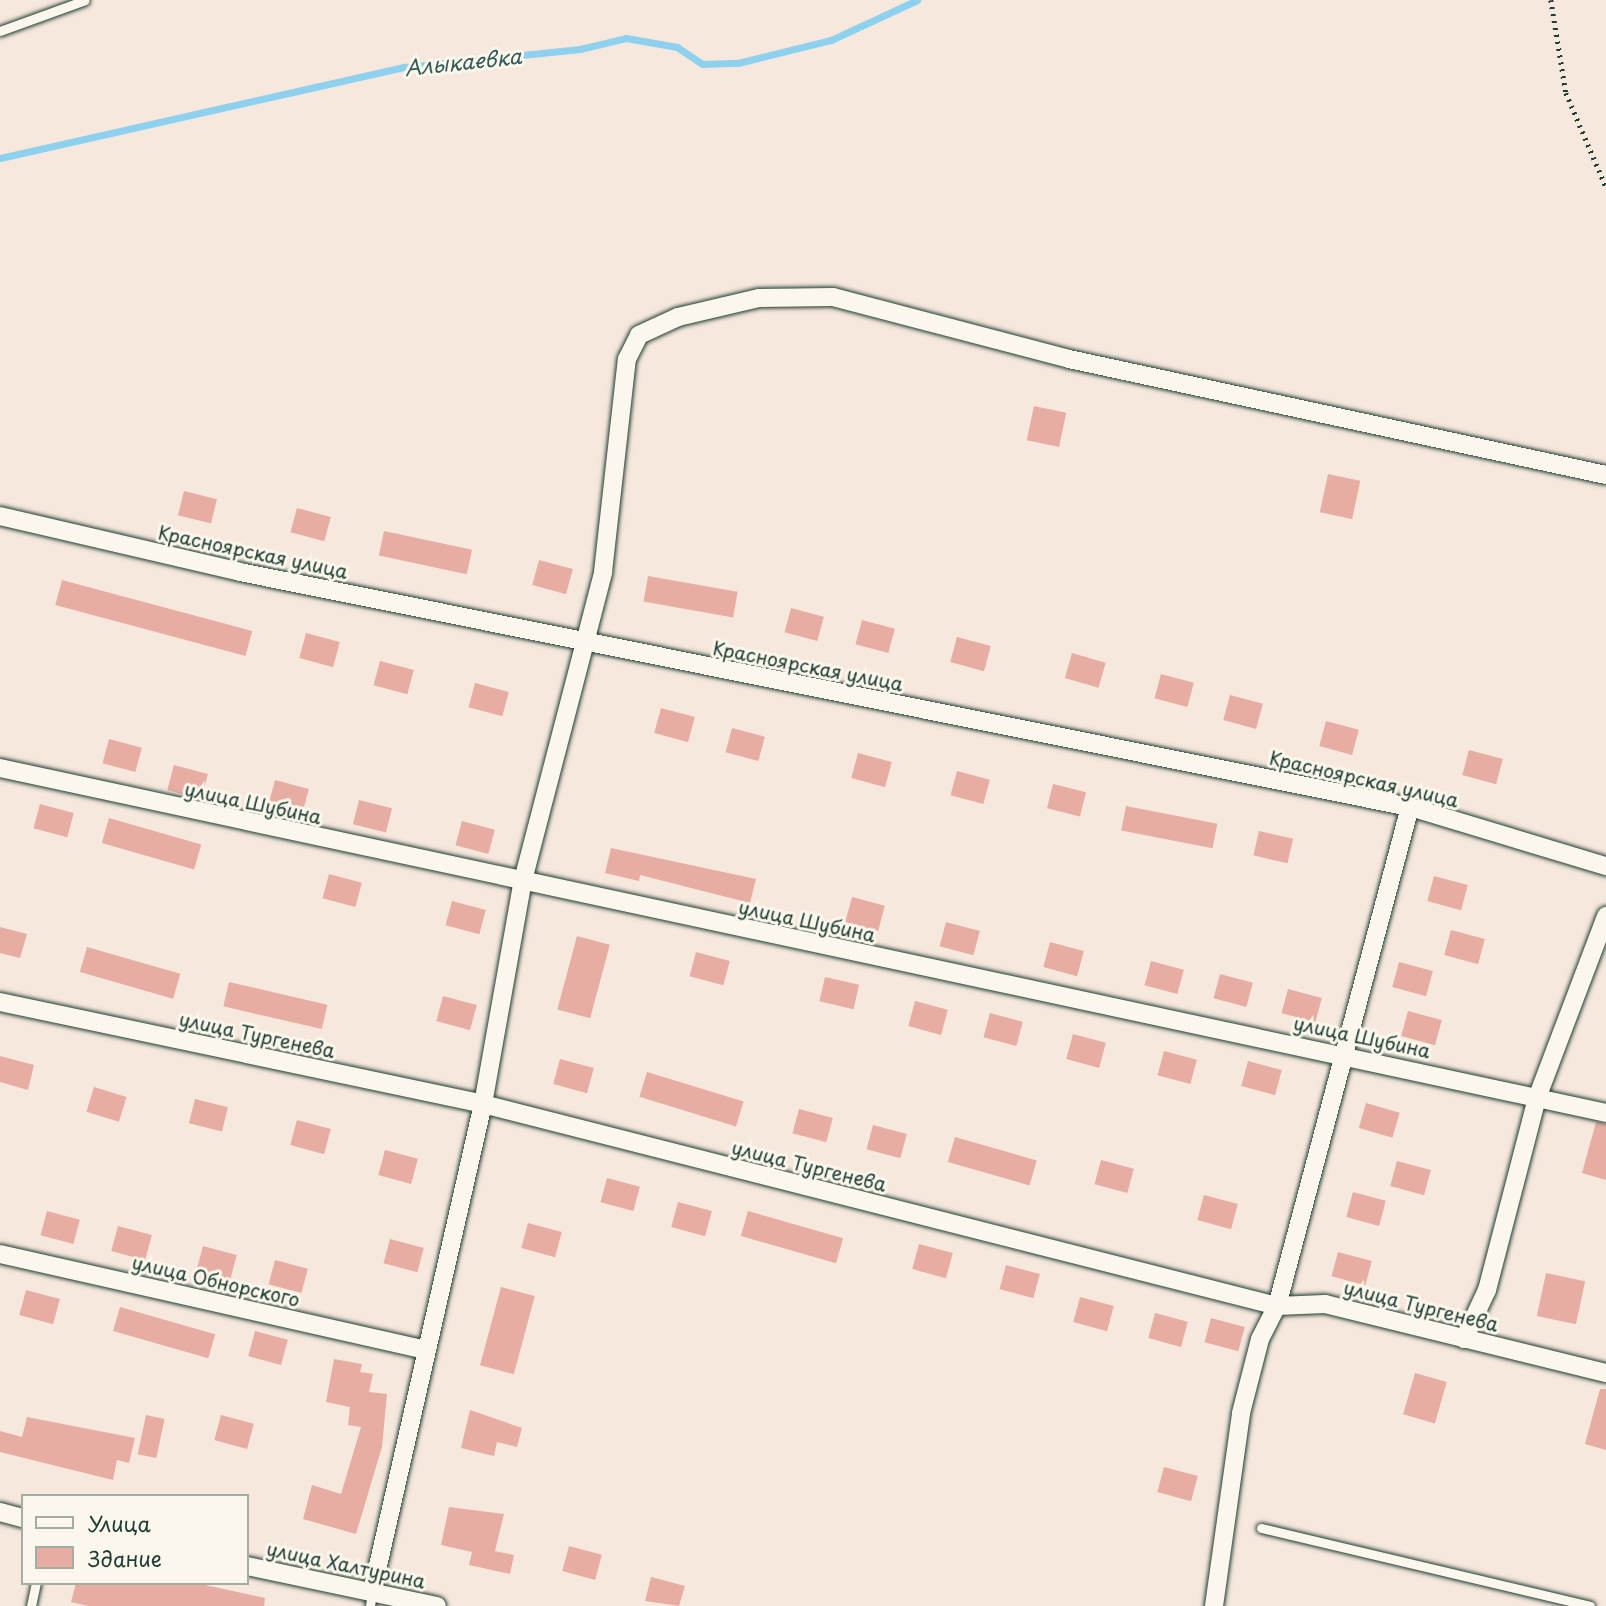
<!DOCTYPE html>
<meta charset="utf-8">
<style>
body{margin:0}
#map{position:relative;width:1606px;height:1606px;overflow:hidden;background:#f7e8dd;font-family:"Playpen Sans",sans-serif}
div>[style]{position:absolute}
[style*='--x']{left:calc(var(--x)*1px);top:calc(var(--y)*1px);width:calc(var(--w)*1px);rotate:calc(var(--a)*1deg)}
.stream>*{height:7px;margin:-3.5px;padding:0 3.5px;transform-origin:3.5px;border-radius:3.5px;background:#8ed1ef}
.building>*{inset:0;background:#e7ada2;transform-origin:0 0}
.path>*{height:4.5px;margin-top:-2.25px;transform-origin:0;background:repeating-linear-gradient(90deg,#1f3d34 0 2px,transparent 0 7px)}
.roads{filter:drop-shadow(0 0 2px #1f3d34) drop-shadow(0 0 2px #1f3d34)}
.service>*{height:9px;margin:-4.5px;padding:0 4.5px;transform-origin:4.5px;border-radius:4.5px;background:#fbf7ec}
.minor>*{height:18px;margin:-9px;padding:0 9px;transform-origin:9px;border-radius:9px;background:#fbf7ec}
span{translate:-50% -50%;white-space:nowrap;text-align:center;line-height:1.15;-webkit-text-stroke:6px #fbf7ec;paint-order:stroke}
.street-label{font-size:19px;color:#1f3d34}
.water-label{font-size:21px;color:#355b59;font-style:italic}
.legend{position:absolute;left:21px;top:1494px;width:228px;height:91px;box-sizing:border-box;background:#fbf7ec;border:2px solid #a3ada2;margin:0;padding:9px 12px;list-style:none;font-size:21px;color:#1f3d34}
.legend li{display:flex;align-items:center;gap:14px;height:35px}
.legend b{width:35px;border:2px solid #a3ada2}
</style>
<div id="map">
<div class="stream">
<div style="--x:0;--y:158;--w:415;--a:-12.7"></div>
<div style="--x:405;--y:67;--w:176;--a:-5.9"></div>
<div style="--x:580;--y:49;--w:47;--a:-13.4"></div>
<div style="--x:626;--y:38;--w:52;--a:10"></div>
<div style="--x:677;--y:47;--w:30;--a:34"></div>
<div style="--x:702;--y:64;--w:36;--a:-2"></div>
<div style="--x:738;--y:63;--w:96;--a:-13.9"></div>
<div style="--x:831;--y:40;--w:95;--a:-24.9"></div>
</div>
<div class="building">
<div style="left:1034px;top:406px;width:33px;height:35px;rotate:12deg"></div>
<div style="left:1328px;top:474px;width:33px;height:39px;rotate:12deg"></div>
<div style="left:184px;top:491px;width:34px;height:25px;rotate:14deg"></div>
<div style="left:297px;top:508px;width:35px;height:25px;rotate:15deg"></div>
<div style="left:384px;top:531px;width:90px;height:25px;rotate:12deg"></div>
<div style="left:539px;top:560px;width:35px;height:26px;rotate:15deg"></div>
<div style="left:648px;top:576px;width:91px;height:26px;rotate:10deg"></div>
<div style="left:62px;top:580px;width:197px;height:26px;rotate:15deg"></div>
<div style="left:791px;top:608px;width:34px;height:25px;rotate:15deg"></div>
<div style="left:862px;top:620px;width:34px;height:25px;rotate:15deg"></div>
<div style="left:306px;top:633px;width:35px;height:26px;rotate:15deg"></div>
<div style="left:957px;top:637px;width:35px;height:26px;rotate:15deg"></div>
<div style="left:1072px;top:653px;width:35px;height:26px;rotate:16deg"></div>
<div style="left:380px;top:661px;width:35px;height:25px;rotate:15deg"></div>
<div style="left:1161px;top:674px;width:34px;height:25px;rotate:15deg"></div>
<div style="left:475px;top:683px;width:35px;height:25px;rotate:15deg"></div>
<div style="left:1230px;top:695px;width:34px;height:26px;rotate:15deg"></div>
<div style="left:661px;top:708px;width:35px;height:26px;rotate:15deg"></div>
<div style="left:1326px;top:721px;width:34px;height:26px;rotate:15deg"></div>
<div style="left:732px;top:728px;width:34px;height:25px;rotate:15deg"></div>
<div style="left:109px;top:739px;width:34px;height:25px;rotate:15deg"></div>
<div style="left:1469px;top:750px;width:35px;height:26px;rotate:15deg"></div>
<div style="left:858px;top:753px;width:35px;height:26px;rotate:15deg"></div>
<div style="left:174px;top:765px;width:35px;height:26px;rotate:15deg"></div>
<div style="left:957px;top:771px;width:34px;height:25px;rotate:15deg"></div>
<div style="left:275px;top:780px;width:35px;height:25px;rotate:15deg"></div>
<div style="left:1053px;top:784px;width:34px;height:25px;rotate:14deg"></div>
<div style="left:359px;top:800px;width:34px;height:25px;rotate:14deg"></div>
<div style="left:40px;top:804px;width:35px;height:25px;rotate:15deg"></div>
<div style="left:1126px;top:806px;width:93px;height:25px;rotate:11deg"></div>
<div style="left:109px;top:818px;width:96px;height:26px;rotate:16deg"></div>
<div style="left:462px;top:821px;width:34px;height:25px;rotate:15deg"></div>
<div style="left:1259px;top:831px;width:35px;height:25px;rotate:13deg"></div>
<div style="clip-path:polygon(611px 848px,756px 879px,750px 903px,640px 875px,639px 881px,605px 873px)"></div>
<div style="left:329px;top:874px;width:34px;height:25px;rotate:15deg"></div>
<div style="left:1434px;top:876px;width:35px;height:26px;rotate:15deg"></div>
<div style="left:852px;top:897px;width:34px;height:26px;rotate:15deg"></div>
<div style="left:452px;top:901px;width:35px;height:25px;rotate:15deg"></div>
<div style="left:946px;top:922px;width:35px;height:25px;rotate:15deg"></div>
<div style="clip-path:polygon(0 927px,27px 934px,20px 958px,0 953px)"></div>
<div style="left:1451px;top:930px;width:35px;height:26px;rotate:15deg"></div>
<div style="left:577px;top:936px;width:34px;height:76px;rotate:15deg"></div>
<div style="left:1050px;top:942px;width:35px;height:26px;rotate:15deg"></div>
<div style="left:87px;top:947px;width:97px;height:26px;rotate:16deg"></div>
<div style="left:696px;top:952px;width:35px;height:25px;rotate:15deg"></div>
<div style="left:1151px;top:961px;width:34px;height:25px;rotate:15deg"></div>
<div style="left:1399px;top:962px;width:35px;height:26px;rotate:15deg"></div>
<div style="left:1220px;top:974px;width:34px;height:25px;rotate:15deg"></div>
<div style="left:825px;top:977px;width:35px;height:25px;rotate:13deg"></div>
<div style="left:229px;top:982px;width:101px;height:25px;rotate:13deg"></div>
<div style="left:1288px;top:989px;width:35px;height:25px;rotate:15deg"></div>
<div style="left:443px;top:996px;width:35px;height:26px;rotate:15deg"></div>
<div style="left:915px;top:1001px;width:34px;height:26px;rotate:15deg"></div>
<div style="left:1408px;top:1011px;width:35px;height:26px;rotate:15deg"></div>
<div style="left:990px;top:1013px;width:34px;height:25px;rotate:15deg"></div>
<div style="left:1073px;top:1034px;width:34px;height:26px;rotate:15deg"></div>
<div style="left:1164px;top:1051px;width:34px;height:25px;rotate:15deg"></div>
<div style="clip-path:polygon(0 1056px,34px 1065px,28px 1090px,0 1082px)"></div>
<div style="left:560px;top:1059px;width:35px;height:26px;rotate:15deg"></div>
<div style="left:1248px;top:1061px;width:35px;height:26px;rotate:15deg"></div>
<div style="left:647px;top:1072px;width:101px;height:26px;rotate:17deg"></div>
<div style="left:94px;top:1087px;width:34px;height:26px;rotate:17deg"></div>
<div style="left:195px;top:1099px;width:34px;height:25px;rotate:14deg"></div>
<div style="left:1366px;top:1103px;width:35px;height:26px;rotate:16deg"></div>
<div style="left:799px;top:1109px;width:35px;height:25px;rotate:15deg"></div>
<div style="left:297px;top:1120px;width:35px;height:26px;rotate:15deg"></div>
<div style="clip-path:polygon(1596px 1122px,1606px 1124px,1606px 1180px,1582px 1173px)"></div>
<div style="left:873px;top:1125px;width:35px;height:25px;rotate:15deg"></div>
<div style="left:955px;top:1137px;width:85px;height:26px;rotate:16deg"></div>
<div style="left:385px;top:1150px;width:34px;height:26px;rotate:15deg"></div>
<div style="left:1101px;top:1160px;width:34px;height:25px;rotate:15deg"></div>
<div style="left:1397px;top:1161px;width:35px;height:26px;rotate:15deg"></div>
<div style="left:607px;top:1178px;width:34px;height:25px;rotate:15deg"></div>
<div style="left:1353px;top:1192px;width:34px;height:26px;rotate:15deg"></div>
<div style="left:1204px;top:1195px;width:35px;height:26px;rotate:15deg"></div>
<div style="left:678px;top:1202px;width:35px;height:26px;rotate:15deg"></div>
<div style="left:47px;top:1211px;width:34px;height:25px;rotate:15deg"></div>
<div style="left:748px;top:1211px;width:99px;height:26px;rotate:16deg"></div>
<div style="left:528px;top:1223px;width:35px;height:26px;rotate:15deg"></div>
<div style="left:118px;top:1226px;width:35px;height:26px;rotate:15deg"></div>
<div style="left:390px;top:1239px;width:35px;height:25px;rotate:15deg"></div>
<div style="left:919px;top:1244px;width:35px;height:26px;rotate:15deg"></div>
<div style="left:203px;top:1246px;width:35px;height:26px;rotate:15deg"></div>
<div style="left:1338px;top:1252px;width:35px;height:25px;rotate:15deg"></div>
<div style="left:275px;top:1260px;width:34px;height:25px;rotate:15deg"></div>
<div style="left:1006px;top:1265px;width:35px;height:25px;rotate:15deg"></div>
<div style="left:1546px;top:1273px;width:40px;height:44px;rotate:12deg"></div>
<div style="left:501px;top:1287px;width:35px;height:81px;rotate:15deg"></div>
<div style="left:26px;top:1290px;width:35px;height:26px;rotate:15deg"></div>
<div style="left:1080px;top:1297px;width:35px;height:26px;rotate:15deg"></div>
<div style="left:120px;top:1307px;width:99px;height:25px;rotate:16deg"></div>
<div style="left:1155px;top:1313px;width:34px;height:26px;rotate:15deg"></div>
<div style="left:1211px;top:1318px;width:35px;height:25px;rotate:15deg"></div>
<div style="left:255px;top:1331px;width:34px;height:26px;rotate:15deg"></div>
<div style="clip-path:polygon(334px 1359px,362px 1364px,360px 1372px,373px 1374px,369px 1392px,387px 1394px,382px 1447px,356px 1534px,303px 1519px,312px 1485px,341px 1494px,361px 1427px,348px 1425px,350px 1407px,326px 1402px)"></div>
<div style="left:1415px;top:1373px;width:33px;height:43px;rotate:16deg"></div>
<div style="clip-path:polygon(1600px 1389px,1606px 1389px,1606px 1450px,1585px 1444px)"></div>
<div style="clip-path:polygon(470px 1410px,522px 1428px,517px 1447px,497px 1442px,494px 1456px,461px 1448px)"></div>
<div style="left:146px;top:1415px;width:19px;height:40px;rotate:12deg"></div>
<div style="left:221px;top:1415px;width:34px;height:26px;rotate:15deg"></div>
<div style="clip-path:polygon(27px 1417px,135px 1438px,129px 1463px,117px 1460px,113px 1480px,0 1452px,0 1431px,22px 1437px)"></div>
<div style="left:1164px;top:1467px;width:35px;height:26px;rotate:15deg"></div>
<div style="clip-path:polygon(449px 1507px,504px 1514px,495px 1551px,514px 1555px,510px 1574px,469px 1565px,472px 1552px,441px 1545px)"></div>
<div style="left:569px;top:1546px;width:34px;height:26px;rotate:15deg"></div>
<div style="clip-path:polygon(651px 1577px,685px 1586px,679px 1606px,645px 1601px)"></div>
<div style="clip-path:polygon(76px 1583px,196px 1583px,265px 1598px,264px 1606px,88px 1606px,71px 1602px)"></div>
</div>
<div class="path">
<div style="--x:1551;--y:0;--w:94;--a:80.8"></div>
<div style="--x:1566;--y:93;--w:102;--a:66.9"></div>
</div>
<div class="roads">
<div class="service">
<div style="--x:0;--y:31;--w:90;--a:-20"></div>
<div style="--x:1261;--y:1528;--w:338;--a:13.3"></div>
<div style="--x:31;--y:1606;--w:24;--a:-78"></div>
<div style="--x:370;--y:1606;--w:14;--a:-82"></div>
</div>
<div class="minor">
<div style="--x:0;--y:516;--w:246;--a:13.1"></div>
<div style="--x:240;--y:572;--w:1193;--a:11.36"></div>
<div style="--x:1410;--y:807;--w:205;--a:16.8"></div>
<div style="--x:0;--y:768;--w:1643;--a:12.12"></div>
<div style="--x:0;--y:1002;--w:494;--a:11.9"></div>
<div style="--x:483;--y:1104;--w:819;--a:14.27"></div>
<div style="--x:1277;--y:1306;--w:48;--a:-2.4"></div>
<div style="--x:1325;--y:1304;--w:289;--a:13.8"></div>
<div style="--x:0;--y:1254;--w:434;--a:12.7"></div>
<div style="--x:1464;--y:1339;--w:54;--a:-64.9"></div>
<div style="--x:1487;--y:1290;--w:198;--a:-75.4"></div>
<div style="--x:1537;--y:1098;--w:195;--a:-69.2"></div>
<div style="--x:0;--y:1512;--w:24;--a:15"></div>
<div style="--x:247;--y:1566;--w:194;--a:11.9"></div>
<div style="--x:372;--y:1592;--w:500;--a:-77.19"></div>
<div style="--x:483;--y:1104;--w:223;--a:-79.9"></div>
<div style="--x:522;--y:884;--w:322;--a:-75.4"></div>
<div style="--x:603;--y:572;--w:214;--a:-83.6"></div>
<div style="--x:627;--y:359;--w:27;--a:-63"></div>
<div style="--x:639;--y:335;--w:43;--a:-24.8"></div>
<div style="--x:678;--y:317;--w:83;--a:-13.2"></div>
<div style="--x:759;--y:298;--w:74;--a:-0.8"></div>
<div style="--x:833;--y:297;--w:244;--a:14.7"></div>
<div style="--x:1069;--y:359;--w:549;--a:12.19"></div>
<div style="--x:1214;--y:1606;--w:195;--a:-82"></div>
<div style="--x:1241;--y:1413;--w:76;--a:-75.6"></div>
<div style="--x:1260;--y:1339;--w:37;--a:-63"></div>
<div style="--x:1277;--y:1306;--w:516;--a:-75.08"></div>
</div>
</div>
<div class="street-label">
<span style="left:253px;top:552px;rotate:12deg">Красноярская улица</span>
<span style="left:808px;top:666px;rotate:11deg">Красноярская улица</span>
<span style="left:1364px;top:779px;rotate:13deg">Красноярская улица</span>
<span style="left:253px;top:803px;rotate:12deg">улица Шубина</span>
<span style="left:807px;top:921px;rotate:12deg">улица Шубина</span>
<span style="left:257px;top:1035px;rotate:12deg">улица Тургенева</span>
<span style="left:1362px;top:1037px;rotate:12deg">улица Шубина</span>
<span style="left:809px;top:1166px;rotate:14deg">улица Тургенева</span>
<span style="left:216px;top:1281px;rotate:13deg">улица Обнорского</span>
<span style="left:1421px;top:1306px;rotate:14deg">улица Тургенева</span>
<span style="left:346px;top:1565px;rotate:12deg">улица Халтурина</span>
</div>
<div class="water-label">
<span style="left:463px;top:61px;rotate:-6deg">Алыкаевка</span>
</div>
<ul class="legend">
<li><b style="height:9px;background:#fbf7ec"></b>Улица</li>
<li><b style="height:19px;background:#e7ada2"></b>Здание</li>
</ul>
</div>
